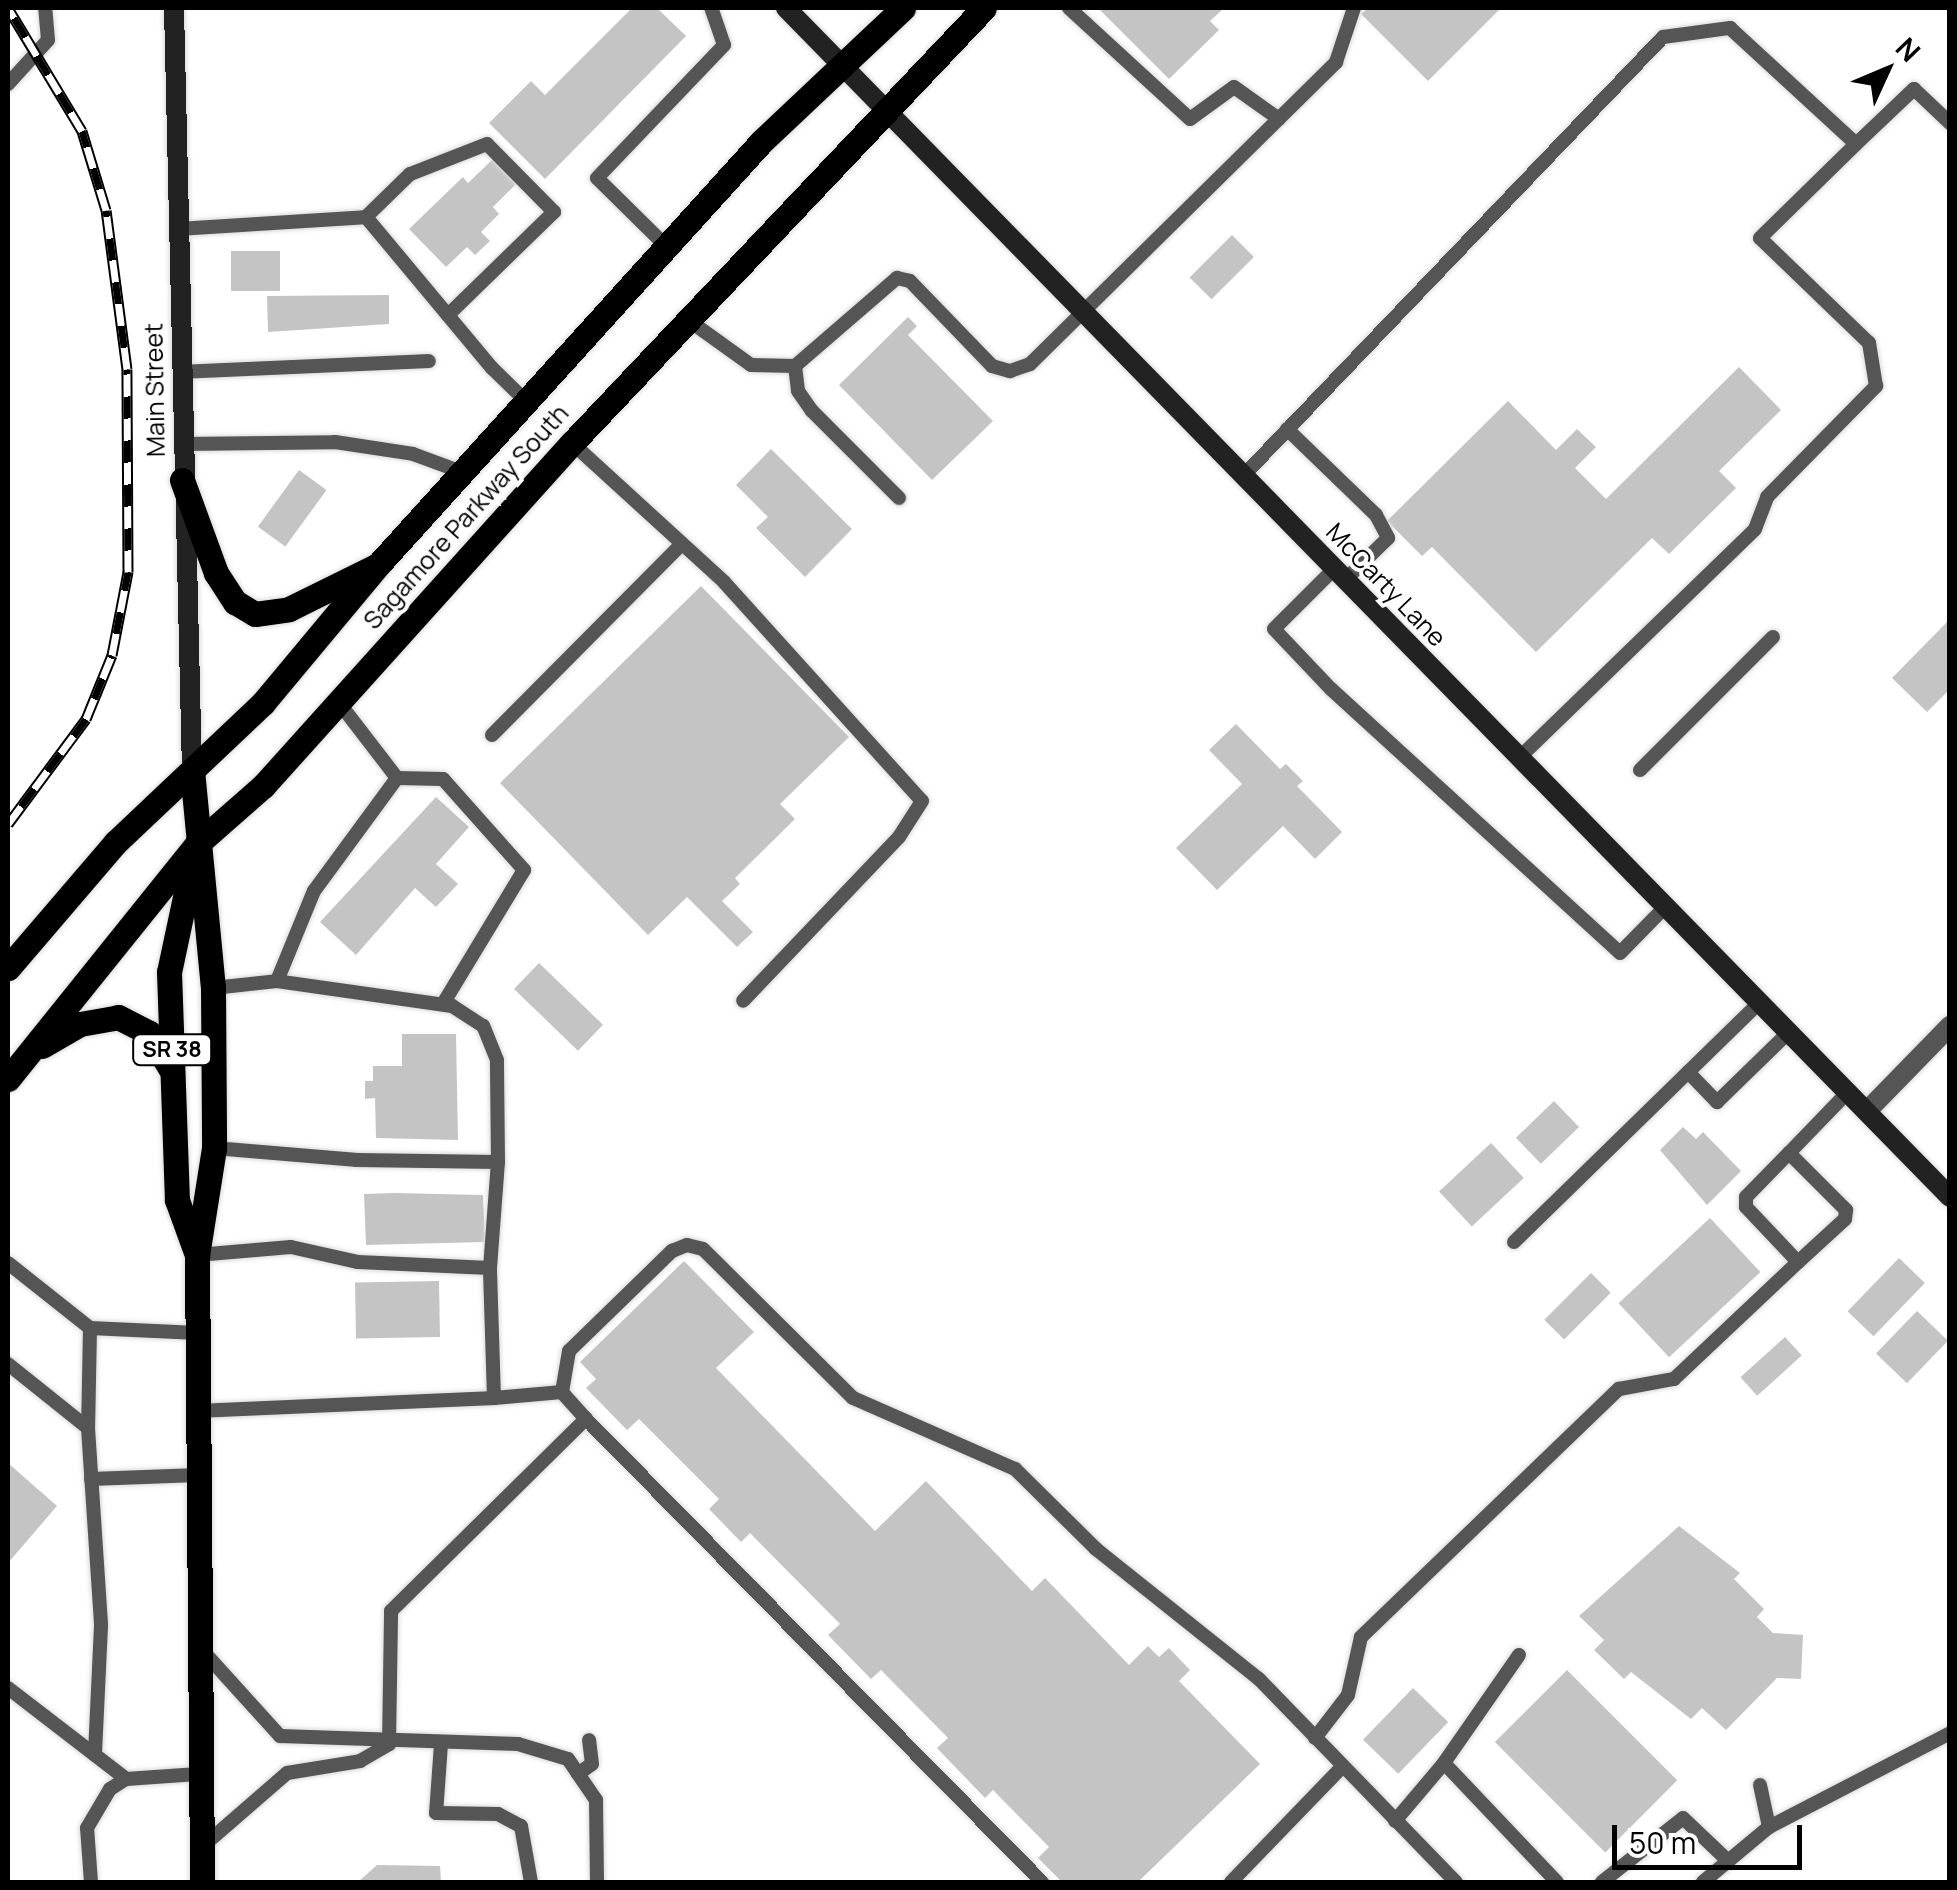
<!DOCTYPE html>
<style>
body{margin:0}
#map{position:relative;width:1957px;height:1890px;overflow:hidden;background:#fff;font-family:Manrope,sans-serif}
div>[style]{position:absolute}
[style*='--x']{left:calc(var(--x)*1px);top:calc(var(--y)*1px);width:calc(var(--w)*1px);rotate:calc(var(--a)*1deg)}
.building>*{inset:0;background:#c4c4c4;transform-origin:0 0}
.roads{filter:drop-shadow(0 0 2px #dbdbdb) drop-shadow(0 0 2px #dbdbdb)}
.service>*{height:14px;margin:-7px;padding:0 7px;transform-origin:7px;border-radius:7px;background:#555}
.minor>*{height:20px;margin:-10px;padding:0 10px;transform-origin:10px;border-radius:10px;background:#555}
.secondary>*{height:20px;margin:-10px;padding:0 10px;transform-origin:10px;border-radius:10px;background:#222}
.primary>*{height:25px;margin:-12.5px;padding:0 12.5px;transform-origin:12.5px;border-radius:12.5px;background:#000}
.rail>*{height:11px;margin-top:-5.5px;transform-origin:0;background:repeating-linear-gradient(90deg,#fff 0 22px,#000 0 44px);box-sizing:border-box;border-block:2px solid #000}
span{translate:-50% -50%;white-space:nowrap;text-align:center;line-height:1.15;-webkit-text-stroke:8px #fff;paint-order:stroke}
.shield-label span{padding:2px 8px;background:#fff;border:2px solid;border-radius:8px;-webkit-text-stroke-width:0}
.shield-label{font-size:22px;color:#000;font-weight:700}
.street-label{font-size:25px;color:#000}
.frame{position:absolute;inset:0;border:10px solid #000;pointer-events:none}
.north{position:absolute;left:1837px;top:20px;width:100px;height:100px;-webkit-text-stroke:8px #fff;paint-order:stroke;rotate:46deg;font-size:28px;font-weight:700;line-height:40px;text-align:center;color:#000}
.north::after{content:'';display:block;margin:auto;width:35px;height:45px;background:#000;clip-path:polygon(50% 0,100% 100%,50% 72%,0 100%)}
.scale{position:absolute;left:1612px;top:1825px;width:190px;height:45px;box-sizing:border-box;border:5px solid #000;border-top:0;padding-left:12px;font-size:30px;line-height:35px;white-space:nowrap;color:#000;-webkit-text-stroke:8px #fff;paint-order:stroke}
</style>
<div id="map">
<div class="building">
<div style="clip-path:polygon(632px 8px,657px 8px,686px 36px,545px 179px,489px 123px,531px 81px,545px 95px)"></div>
<div style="clip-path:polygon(1098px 8px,1224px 8px,1210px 21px,1219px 30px,1169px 79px)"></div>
<div style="clip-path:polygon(1368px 8px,1501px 8px,1428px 81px,1361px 14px)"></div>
<div style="clip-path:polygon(493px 159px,517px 183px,493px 207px,499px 214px,481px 232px,490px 241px,475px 255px,467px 247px,446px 267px,409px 229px,463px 177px,468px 183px)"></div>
<div style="left:1232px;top:235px;width:31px;height:60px;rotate:45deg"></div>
<div style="left:280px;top:251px;width:40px;height:49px;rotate:90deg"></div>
<div style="clip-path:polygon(389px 295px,389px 324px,268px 332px,267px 296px)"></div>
<div style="clip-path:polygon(908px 317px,917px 326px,908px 335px,993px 421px,932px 480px,839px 385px)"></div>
<div style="clip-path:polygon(1739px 367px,1781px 410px,1719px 471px,1736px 488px,1669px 554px,1652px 538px,1536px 652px,1432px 547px,1422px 556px,1387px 521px,1508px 401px,1556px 450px,1577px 429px,1596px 447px,1575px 468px,1606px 499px)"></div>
<div style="clip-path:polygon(771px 449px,852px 529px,805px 577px,756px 528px,768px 517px,736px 485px)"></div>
<div style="left:299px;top:470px;width:34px;height:70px;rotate:36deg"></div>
<div style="clip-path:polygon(701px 586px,849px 737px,780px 804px,795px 819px,735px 878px,740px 884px,722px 901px,753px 932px,737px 947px,687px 897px,648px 935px,500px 783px)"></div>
<div style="clip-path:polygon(1950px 619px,1950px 689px,1927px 712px,1892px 678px)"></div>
<div style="clip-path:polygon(1236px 724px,1280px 769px,1286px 764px,1303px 781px,1297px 786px,1342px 832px,1315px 859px,1283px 826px,1217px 890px,1176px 848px,1242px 784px,1209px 750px)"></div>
<div style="clip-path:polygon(436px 797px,469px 827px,436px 864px,458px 884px,436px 907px,415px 888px,356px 955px,320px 922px)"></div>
<div style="left:539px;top:963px;width:89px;height:36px;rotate:44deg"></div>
<div style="clip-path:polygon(402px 1034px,456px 1034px,458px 1140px,376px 1138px,375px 1098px,365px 1099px,365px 1081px,373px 1081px,373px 1066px,402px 1066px)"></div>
<div style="left:1554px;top:1101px;width:36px;height:53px;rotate:46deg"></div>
<div style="clip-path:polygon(1683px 1127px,1696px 1139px,1703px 1132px,1741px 1171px,1707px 1205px,1660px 1150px)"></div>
<div style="left:1491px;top:1143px;width:48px;height:71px;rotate:47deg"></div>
<div style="clip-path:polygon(395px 1193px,483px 1195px,485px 1242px,366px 1245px,364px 1194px)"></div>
<div style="left:1710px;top:1218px;width:74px;height:125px;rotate:47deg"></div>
<div style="left:1899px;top:1258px;width:36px;height:74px;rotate:44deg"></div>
<div style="clip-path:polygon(684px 1261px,754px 1332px,716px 1368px,875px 1531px,926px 1481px,1032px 1591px,1045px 1578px,1129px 1665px,1148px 1646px,1159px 1657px,1169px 1648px,1190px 1670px,1179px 1681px,1260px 1764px,1138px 1882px,1062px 1882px,1038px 1858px,1049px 1847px,993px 1790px,985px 1798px,937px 1748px,948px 1738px,881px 1670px,871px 1679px,828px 1635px,840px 1624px,750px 1533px,741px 1542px,709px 1509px,719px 1499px,639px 1419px,627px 1430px,586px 1388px,596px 1379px,580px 1362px)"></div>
<div style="left:1591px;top:1273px;width:28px;height:66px;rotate:45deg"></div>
<div style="left:439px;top:1281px;width:56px;height:84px;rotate:89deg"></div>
<div style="left:1917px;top:1311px;width:43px;height:59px;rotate:44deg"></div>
<div style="left:1785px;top:1337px;width:25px;height:60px;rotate:48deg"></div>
<div style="clip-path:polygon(8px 1463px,57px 1506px,8px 1563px)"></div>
<div style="clip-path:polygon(1679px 1526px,1740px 1573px,1734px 1579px,1764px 1609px,1757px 1617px,1773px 1633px,1803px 1635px,1801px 1679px,1777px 1678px,1726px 1730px,1702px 1708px,1691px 1719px,1631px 1672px,1624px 1679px,1594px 1650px,1604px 1640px,1579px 1616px)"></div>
<div style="left:1567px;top:1670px;width:156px;height:102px;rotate:45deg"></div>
<div style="left:1413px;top:1688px;width:49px;height:72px;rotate:44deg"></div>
<div style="clip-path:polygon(377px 1865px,440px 1866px,441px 1882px,358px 1882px)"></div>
</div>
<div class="roads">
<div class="service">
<div style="--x:1069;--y:8;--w:164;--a:42.5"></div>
<div style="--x:1190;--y:119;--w:54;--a:-36"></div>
<div style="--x:1234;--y:87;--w:55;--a:35.4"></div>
<div style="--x:8;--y:84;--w:59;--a:-47.7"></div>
<div style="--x:48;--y:40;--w:32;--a:-95"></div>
<div style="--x:177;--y:229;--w:189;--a:-3.6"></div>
<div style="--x:667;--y:247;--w:98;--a:-135.4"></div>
<div style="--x:597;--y:178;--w:184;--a:-46.3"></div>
<div style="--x:724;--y:45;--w:39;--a:-109"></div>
<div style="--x:448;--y:315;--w:148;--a:-44.2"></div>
<div style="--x:554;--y:212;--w:95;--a:-134.6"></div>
<div style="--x:487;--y:144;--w:83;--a:158.7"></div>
<div style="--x:410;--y:174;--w:62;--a:135.7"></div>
<div style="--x:366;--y:217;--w:197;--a:50.2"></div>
<div style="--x:492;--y:368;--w:49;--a:44.2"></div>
<div style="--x:687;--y:319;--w:79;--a:35.7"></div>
<div style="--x:751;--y:365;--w:44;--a:1.3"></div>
<div style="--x:795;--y:366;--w:135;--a:-40.8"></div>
<div style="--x:897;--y:278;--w:13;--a:13"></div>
<div style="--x:910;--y:281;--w:118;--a:46"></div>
<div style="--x:992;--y:366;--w:19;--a:16"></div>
<div style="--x:1010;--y:371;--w:21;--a:-19"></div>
<div style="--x:1030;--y:364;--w:430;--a:-44.6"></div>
<div style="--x:1336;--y:62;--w:57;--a:-71.6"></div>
<div style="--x:795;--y:366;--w:25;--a:83"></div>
<div style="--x:798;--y:391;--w:24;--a:55"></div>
<div style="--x:812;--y:411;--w:123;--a:45"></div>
<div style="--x:180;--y:372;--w:249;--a:-2.5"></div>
<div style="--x:1287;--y:429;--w:124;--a:44"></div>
<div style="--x:1376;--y:515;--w:26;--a:62"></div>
<div style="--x:1388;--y:538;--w:59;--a:135.7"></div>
<div style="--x:572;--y:443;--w:206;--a:42.4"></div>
<div style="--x:724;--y:582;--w:295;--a:47.9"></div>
<div style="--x:922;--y:801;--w:43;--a:122.6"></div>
<div style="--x:899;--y:837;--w:226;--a:133.6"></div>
<div style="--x:182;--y:444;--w:153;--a:-0.7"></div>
<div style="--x:335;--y:442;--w:79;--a:8.7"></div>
<div style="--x:413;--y:454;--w:52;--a:20.2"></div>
<div style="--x:1244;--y:475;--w:606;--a:-46.27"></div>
<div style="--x:1663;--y:37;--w:68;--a:-7.7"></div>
<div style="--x:1730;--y:28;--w:171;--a:42.6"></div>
<div style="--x:1856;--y:144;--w:80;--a:-43.5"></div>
<div style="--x:1914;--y:89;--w:50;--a:43.4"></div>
<div style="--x:1335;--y:568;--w:86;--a:135"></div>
<div style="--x:1274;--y:629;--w:83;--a:46.5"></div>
<div style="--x:1331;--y:689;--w:391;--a:42.4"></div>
<div style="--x:1620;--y:953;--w:66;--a:-45.6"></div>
<div style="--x:492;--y:735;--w:268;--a:-45.2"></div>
<div style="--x:1520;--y:757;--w:327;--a:-44.1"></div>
<div style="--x:1755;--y:529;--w:34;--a:-69"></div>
<div style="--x:1767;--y:497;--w:156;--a:-45.5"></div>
<div style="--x:1876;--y:386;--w:44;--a:-99.2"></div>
<div style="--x:1869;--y:343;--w:151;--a:-136.1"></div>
<div style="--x:1760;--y:238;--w:134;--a:-44.4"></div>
<div style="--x:1640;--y:770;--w:188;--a:-45"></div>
<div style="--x:397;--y:778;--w:46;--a:1.2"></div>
<div style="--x:443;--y:779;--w:122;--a:48.3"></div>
<div style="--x:524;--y:870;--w:157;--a:121.2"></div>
<div style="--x:213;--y:988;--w:64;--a:-6.2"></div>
<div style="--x:277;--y:981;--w:97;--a:-67.7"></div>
<div style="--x:314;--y:891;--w:140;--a:-53.7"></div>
<div style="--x:397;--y:778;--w:93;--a:-127.6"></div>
<div style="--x:1688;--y:1072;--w:42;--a:46"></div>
<div style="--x:1717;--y:1102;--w:100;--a:-44.2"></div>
<div style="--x:214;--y:1148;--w:144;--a:4.8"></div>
<div style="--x:357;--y:1160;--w:141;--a:0.8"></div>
<div style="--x:498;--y:1162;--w:102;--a:-90.6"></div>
<div style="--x:497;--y:1060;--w:37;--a:-112"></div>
<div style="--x:483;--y:1026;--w:37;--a:-147"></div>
<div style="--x:452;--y:1006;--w:177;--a:-171.9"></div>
<div style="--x:1789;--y:1153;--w:81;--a:45"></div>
<div style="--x:1846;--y:1210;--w:9;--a:96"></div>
<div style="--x:1845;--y:1219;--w:64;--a:137.5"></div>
<div style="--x:1798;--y:1262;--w:76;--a:-133.4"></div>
<div style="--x:1746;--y:1207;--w:10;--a:-90"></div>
<div style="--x:1746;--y:1197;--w:62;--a:-45.7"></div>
<div style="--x:1789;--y:1153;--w:85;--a:-46"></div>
<div style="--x:1514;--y:1242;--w:344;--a:-44.3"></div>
<div style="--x:197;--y:1255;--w:94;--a:-4.9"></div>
<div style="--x:291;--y:1247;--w:69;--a:12.6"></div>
<div style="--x:358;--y:1262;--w:132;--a:2.6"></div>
<div style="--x:490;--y:1268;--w:106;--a:-85.7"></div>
<div style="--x:8;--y:1263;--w:105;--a:38.4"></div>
<div style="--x:90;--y:1328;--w:108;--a:2.7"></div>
<div style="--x:90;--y:1328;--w:100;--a:91.1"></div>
<div style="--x:88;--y:1428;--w:198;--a:86.2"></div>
<div style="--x:101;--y:1626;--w:129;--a:92.7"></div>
<div style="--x:8;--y:1364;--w:102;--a:38.7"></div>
<div style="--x:562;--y:1392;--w:42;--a:-80.3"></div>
<div style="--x:569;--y:1351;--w:144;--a:-44.2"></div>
<div style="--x:672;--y:1251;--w:16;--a:-22"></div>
<div style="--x:687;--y:1245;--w:16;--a:14"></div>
<div style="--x:703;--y:1249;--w:211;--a:44.8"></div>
<div style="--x:853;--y:1398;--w:177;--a:23.7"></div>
<div style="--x:1015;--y:1469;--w:114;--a:44.6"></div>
<div style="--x:1096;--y:1549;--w:208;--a:38.6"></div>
<div style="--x:1259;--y:1679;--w:283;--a:45.9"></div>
<div style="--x:198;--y:1411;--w:296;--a:-2.5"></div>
<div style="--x:494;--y:1398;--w:130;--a:-91.8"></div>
<div style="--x:586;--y:1419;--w:650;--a:45.44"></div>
<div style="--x:91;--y:1479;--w:107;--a:-2.1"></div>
<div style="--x:202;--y:1650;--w:116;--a:47.8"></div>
<div style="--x:280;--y:1736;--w:238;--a:1.9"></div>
<div style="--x:518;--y:1744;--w:52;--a:16.7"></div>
<div style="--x:568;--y:1759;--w:50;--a:55.7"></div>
<div style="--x:596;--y:1800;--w:82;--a:89.3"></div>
<div style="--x:1519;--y:1655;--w:131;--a:124.8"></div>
<div style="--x:1444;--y:1763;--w:164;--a:46.5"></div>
<div style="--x:8;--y:1688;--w:149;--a:37.6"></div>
<div style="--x:1315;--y:1738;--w:54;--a:-52.5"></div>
<div style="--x:1348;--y:1695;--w:59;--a:-77.4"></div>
<div style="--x:1361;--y:1637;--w:358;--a:-43.9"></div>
<div style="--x:1619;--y:1389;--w:56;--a:-10.3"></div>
<div style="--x:1674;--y:1379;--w:170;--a:-43.3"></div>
<div style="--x:389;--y:1744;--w:133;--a:-89.1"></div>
<div style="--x:391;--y:1611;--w:274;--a:-44.6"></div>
<div style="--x:586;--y:1419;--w:36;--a:-132"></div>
<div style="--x:562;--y:1392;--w:68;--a:175"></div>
<div style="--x:441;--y:1744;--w:69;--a:94.1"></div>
<div style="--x:436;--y:1813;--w:62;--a:0.9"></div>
<div style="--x:498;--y:1814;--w:26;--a:28"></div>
<div style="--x:521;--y:1826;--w:57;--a:79.9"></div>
<div style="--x:578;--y:1774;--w:17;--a:-36"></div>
<div style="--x:592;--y:1764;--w:24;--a:-97"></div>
<div style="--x:1760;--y:1785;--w:43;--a:77.9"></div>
<div style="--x:1395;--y:1821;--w:76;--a:-49.8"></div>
<div style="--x:203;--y:1846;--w:111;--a:-41"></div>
<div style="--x:287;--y:1773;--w:74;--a:-9.3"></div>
<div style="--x:360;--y:1761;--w:34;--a:-30"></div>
<div style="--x:91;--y:1882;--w:54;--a:-94.2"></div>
<div style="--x:87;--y:1828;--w:45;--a:-59.5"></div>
<div style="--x:110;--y:1789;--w:19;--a:-32"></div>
<div style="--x:126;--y:1779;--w:72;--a:-4"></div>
<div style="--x:1231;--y:1882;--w:161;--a:-46"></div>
<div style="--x:1602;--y:1882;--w:103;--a:-38.3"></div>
<div style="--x:1683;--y:1818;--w:59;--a:43.6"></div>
<div style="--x:1703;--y:1882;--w:86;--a:-39.8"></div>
<div style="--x:1769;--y:1827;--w:204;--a:-27.4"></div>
</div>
<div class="minor">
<div style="--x:1867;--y:1111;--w:119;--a:-45.7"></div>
</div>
<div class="secondary">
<div style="--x:174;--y:8;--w:762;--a:88.65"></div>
<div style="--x:786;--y:8;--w:1664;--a:45.61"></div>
</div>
<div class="primary">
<div style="--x:182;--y:480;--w:99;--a:69.9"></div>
<div style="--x:216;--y:573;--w:35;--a:57"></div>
<div style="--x:235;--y:602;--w:23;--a:31"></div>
<div style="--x:255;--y:614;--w:34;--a:-8"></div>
<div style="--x:289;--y:609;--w:95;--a:-26.3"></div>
<div style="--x:192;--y:770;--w:219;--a:84.5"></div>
<div style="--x:213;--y:988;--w:160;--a:89.6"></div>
<div style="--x:214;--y:1148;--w:108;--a:99"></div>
<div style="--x:197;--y:1255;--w:627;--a:89.54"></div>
<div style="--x:192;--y:864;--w:110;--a:102"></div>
<div style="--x:169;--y:972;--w:228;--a:88"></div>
<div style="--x:177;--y:1200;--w:59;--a:70"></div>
<div style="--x:8;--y:968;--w:166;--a:-49.4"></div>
<div style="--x:116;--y:842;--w:202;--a:-43.4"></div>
<div style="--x:263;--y:703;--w:180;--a:-50.2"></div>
<div style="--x:378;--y:565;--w:572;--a:-47.83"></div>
<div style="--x:762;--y:141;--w:194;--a:-43.3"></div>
<div style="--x:42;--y:1046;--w:44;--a:-30.1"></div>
<div style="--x:80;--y:1024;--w:39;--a:-10"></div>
<div style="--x:118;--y:1017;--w:35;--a:27"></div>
<div style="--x:149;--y:1033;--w:41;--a:59"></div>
<div style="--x:8;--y:1079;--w:302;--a:-51.2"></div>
<div style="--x:197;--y:844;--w:88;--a:-41.3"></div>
<div style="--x:263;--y:786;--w:462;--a:-48"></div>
<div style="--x:572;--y:443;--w:599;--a:-46.56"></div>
</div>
</div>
<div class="rail">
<div style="--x:8;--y:824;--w:131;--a:-53.4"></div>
<div style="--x:86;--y:719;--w:69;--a:-67.9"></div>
<div style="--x:112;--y:655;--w:85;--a:-79.1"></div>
<div style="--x:128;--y:572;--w:203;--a:-90.3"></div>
<div style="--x:127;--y:369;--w:160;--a:-97.5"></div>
<div style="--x:106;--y:210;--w:83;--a:-106.9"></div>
<div style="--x:82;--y:131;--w:144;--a:-121"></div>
</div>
<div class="shield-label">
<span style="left:172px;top:1050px">SR 38</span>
</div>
<div class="street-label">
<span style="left:155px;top:390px;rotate:-91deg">Main Street</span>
<span style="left:466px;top:517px;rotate:-48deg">Sagamore Parkway South</span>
<span style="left:1386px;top:585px;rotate:46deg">McCarty Lane</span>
</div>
<div class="frame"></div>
<div class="north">N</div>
<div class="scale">50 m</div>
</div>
